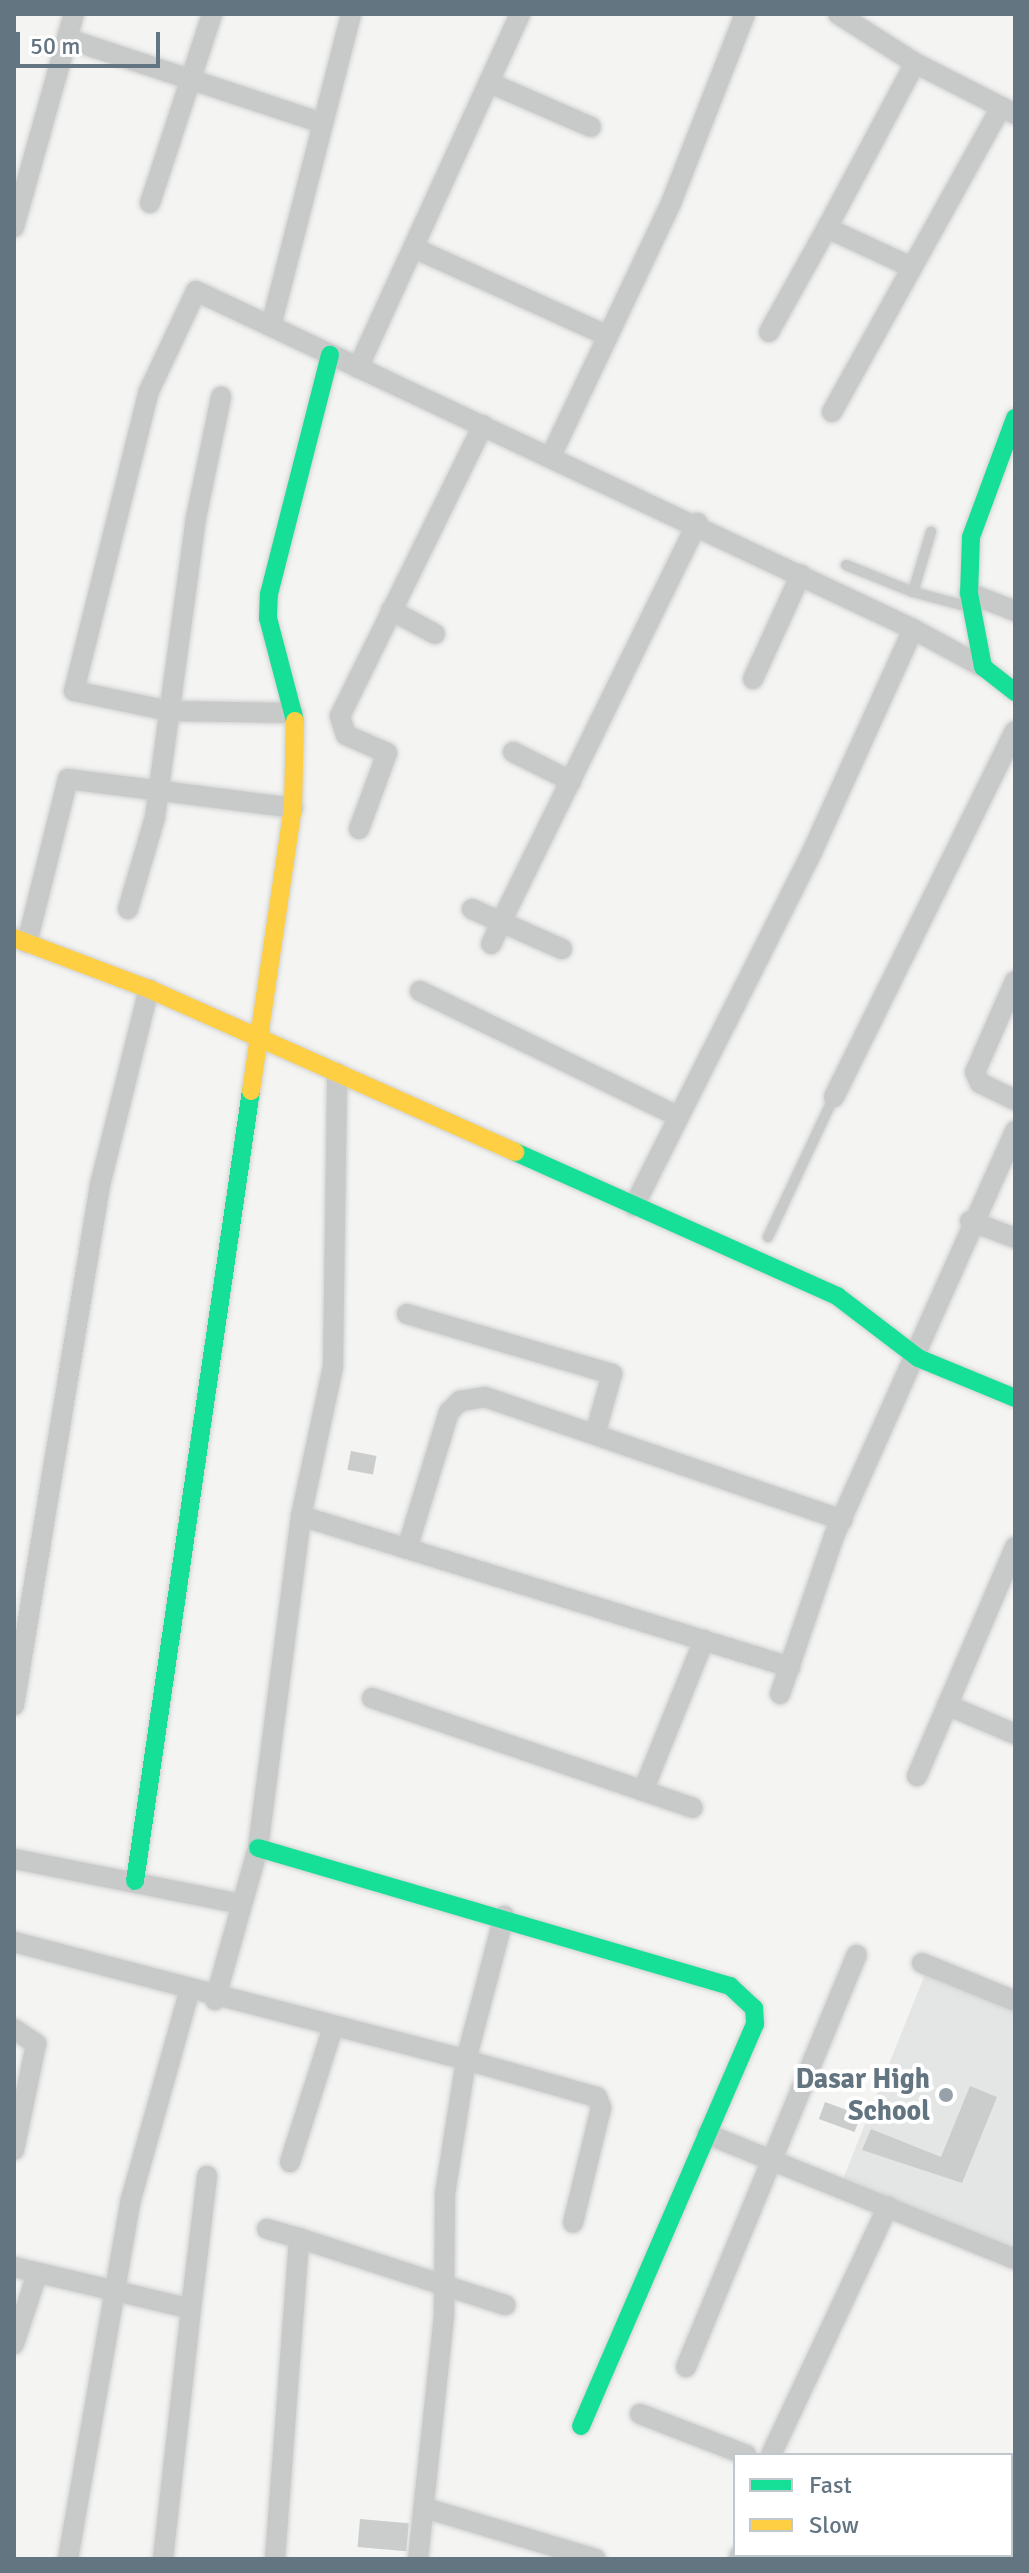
<!DOCTYPE html>
<style>
body{margin:0}
#map{position:relative;width:1029px;height:2573px;overflow:hidden;background:#f4f4f2;font-family:Signika,sans-serif}
div>[style]{position:absolute}
[style*='--x']{left:calc(var(--x)*1px);top:calc(var(--y)*1px);width:calc(var(--w)*1px);rotate:calc(var(--a)*1deg)}
.built>*{inset:0;background:#e4e6e5}
.building>*{inset:0;background:#cbcdcd;transform-origin:0 0}
.roads{filter:drop-shadow(0 0 2px #d0d1d2) drop-shadow(0 0 2px #d0d1d2)}
.lane>*{height:10px;margin:-5px;padding:0 5px;transform-origin:5px;border-radius:5px;background:#c8caca}
.street>*{height:20px;margin:-10px;padding:0 10px;transform-origin:10px;border-radius:10px;background:#c8caca}
.fast>*{height:18px;margin:-9px;padding:0 9px;transform-origin:9px;border-radius:9px;background:#16e098}
.slow>*{height:18px;margin:-9px;padding:0 9px;transform-origin:9px;border-radius:9px;background:#ffcf43}
.dots>*{width:22px;height:22px;translate:-50% -50%;box-sizing:border-box;border:4px solid #fff;border-radius:50%}
span{translate:-50% -50%;white-space:nowrap;text-align:center;line-height:1.15;-webkit-text-stroke:8px #fff;paint-order:stroke}
.poi-label{font-size:28px;color:#647582;font-weight:700}
.right{translate:-100% -50%;text-align:right}
.frame{position:absolute;inset:0;border:16px solid #647582;pointer-events:none}
.legend{position:absolute;left:733px;top:2453px;width:280px;height:104px;box-sizing:border-box;background:#fff;border:2px solid #c1c8cd;margin:0;padding:10px 14px;list-style:none;font-size:24px;color:#647582}
.legend li{display:flex;align-items:center;gap:16px;height:40px}
.legend b{width:40px;border:2px solid #c1c8cd}
.scale{position:absolute;left:16px;top:32px;width:144px;height:36px;box-sizing:border-box;border:4px solid #647582;border-top:0;padding-left:10px;font-size:24px;line-height:28px;white-space:nowrap;color:#647582;-webkit-text-stroke:6px #fff;paint-order:stroke}
</style>
<div id="map">
<div class="built">
<div style="clip-path:polygon(927px 1969px,1015px 2006px,1015px 2255px,841px 2184px)"></div>
</div>
<div class="building">
<div style="left:351px;top:1451px;width:26px;height:19px;rotate:11deg"></div>
<div style="clip-path:polygon(970px 2086px,997px 2097px,962px 2183px,862px 2150px,871px 2129px,941px 2157px)"></div>
<div style="left:825px;top:2102px;width:38px;height:18px;rotate:20deg"></div>
<div style="left:360px;top:2519px;width:49px;height:28px;rotate:5deg"></div>
</div>
<div class="roads">
<div class="lane">
<div style="--x:846;--y:565;--w:72;--a:21.9"></div>
<div style="--x:913;--y:592;--w:63;--a:-73.3"></div>
<div style="--x:913;--y:592;--w:55;--a:14.8"></div>
<div style="--x:768;--y:1237;--w:155;--a:-64.8"></div>
</div>
<div class="street">
<div style="--x:68;--y:39;--w:268;--a:18.3"></div>
<div style="--x:915;--y:63;--w:112;--a:27"></div>
<div style="--x:490;--y:83;--w:110;--a:23.5"></div>
<div style="--x:150;--y:203;--w:199;--a:-71.8"></div>
<div style="--x:14;--y:227;--w:221;--a:-74.3"></div>
<div style="--x:827;--y:228;--w:187;--a:-61.9"></div>
<div style="--x:915;--y:63;--w:91;--a:-147.5"></div>
<div style="--x:414;--y:248;--w:213;--a:24.4"></div>
<div style="--x:271;--y:326;--w:322;--a:-75.6"></div>
<div style="--x:769;--y:332;--w:119;--a:-60.9"></div>
<div style="--x:827;--y:228;--w:93;--a:24.9"></div>
<div style="--x:358;--y:368;--w:389;--a:-65.4"></div>
<div style="--x:832;--y:412;--w:349;--a:-61"></div>
<div style="--x:551;--y:456;--w:280;--a:-64.6"></div>
<div style="--x:671;--y:203;--w:203;--a:-68.6"></div>
<div style="--x:969;--y:593;--w:49;--a:21.4"></div>
<div style="--x:391;--y:610;--w:50;--a:28.6"></div>
<div style="--x:753;--y:679;--w:115;--a:-65.4"></div>
<div style="--x:293;--y:713;--w:124;--a:-179.1"></div>
<div style="--x:169;--y:711;--w:97;--a:-168.1"></div>
<div style="--x:74;--y:691;--w:309;--a:-76"></div>
<div style="--x:149;--y:391;--w:110;--a:-64.8"></div>
<div style="--x:196;--y:291;--w:793;--a:25.24"></div>
<div style="--x:513;--y:752;--w:65;--a:26.6"></div>
<div style="--x:359;--y:829;--w:81;--a:-69.8"></div>
<div style="--x:387;--y:753;--w:45;--a:-156.3"></div>
<div style="--x:346;--y:735;--w:20;--a:-108"></div>
<div style="--x:340;--y:716;--w:324;--a:-63.8"></div>
<div style="--x:128;--y:909;--w:96;--a:-73.6"></div>
<div style="--x:155;--y:817;--w:302;--a:-82.2"></div>
<div style="--x:196;--y:518;--w:124;--a:-78.3"></div>
<div style="--x:472;--y:909;--w:32;--a:24"></div>
<div style="--x:501;--y:922;--w:24;--a:114"></div>
<div style="--x:27;--y:943;--w:169;--a:-76"></div>
<div style="--x:68;--y:779;--w:227;--a:7.3"></div>
<div style="--x:562;--y:949;--w:67;--a:-156.1"></div>
<div style="--x:501;--y:922;--w:445;--a:-63.8"></div>
<div style="--x:1015;--y:981;--w:99;--a:113.7"></div>
<div style="--x:975;--y:1072;--w:12;--a:66"></div>
<div style="--x:980;--y:1083;--w:39;--a:26"></div>
<div style="--x:420;--y:991;--w:284;--a:25.9"></div>
<div style="--x:834;--y:1097;--w:408;--a:-63.7"></div>
<div style="--x:634;--y:1206;--w:396;--a:-63.3"></div>
<div style="--x:812;--y:852;--w:245;--a:-65.6"></div>
<div style="--x:913;--y:629;--w:80;--a:28.5"></div>
<div style="--x:970;--y:1221;--w:48;--a:20.7"></div>
<div style="--x:407;--y:1314;--w:214;--a:16.3"></div>
<div style="--x:612;--y:1374;--w:59;--a:105.7"></div>
<div style="--x:301;--y:1516;--w:512;--a:17.16"></div>
<div style="--x:407;--y:1549;--w:143;--a:-73"></div>
<div style="--x:449;--y:1412;--w:16;--a:-45"></div>
<div style="--x:460;--y:1401;--w:25;--a:-9"></div>
<div style="--x:485;--y:1397;--w:378;--a:19"></div>
<div style="--x:780;--y:1694;--w:167;--a:-71.1"></div>
<div style="--x:834;--y:1536;--w:444;--a:-65.9"></div>
<div style="--x:372;--y:1698;--w:339;--a:18.9"></div>
<div style="--x:14;--y:1705;--w:527;--a:-80.61"></div>
<div style="--x:100;--y:1185;--w:202;--a:-76"></div>
<div style="--x:947;--y:1705;--w:74;--a:23.1"></div>
<div style="--x:917;--y:1776;--w:249;--a:-66.8"></div>
<div style="--x:643;--y:1791;--w:163;--a:-68"></div>
<div style="--x:14;--y:1859;--w:232;--a:11.2"></div>
<div style="--x:14;--y:1942;--w:467;--a:14.6"></div>
<div style="--x:466;--y:2060;--w:149;--a:-75.2"></div>
<div style="--x:922;--y:1963;--w:100;--a:22.2"></div>
<div style="--x:215;--y:2000;--w:158;--a:-74.2"></div>
<div style="--x:258;--y:1848;--w:335;--a:-82.6"></div>
<div style="--x:301;--y:1516;--w:152;--a:-77.9"></div>
<div style="--x:333;--y:1367;--w:294;--a:-89.2"></div>
<div style="--x:14;--y:2029;--w:27;--a:34"></div>
<div style="--x:36;--y:2044;--w:108;--a:101.7"></div>
<div style="--x:707;--y:2134;--w:332;--a:22.1"></div>
<div style="--x:290;--y:2162;--w:142;--a:-72.3"></div>
<div style="--x:267;--y:2229;--w:33;--a:16"></div>
<div style="--x:14;--y:2267;--w:182;--a:13.3"></div>
<div style="--x:191;--y:2309;--w:252;--a:96.4"></div>
<div style="--x:191;--y:2309;--w:134;--a:-83.1"></div>
<div style="--x:14;--y:2344;--w:74;--a:-71.8"></div>
<div style="--x:686;--y:2367;--w:446;--a:-67.5"></div>
<div style="--x:640;--y:2414;--w:114;--a:21.1"></div>
<div style="--x:771;--y:2455;--w:275;--a:-64.8"></div>
<div style="--x:425;--y:2508;--w:178;--a:16.6"></div>
<div style="--x:1005;--y:2555;--w:11;--a:22"></div>
<div style="--x:68;--y:2559;--w:365;--a:-80.1"></div>
<div style="--x:131;--y:2199;--w:214;--a:-74.3"></div>
<div style="--x:275;--y:2559;--w:322;--a:-85.7"></div>
<div style="--x:299;--y:2238;--w:217;--a:18"></div>
<div style="--x:418;--y:2559;--w:245;--a:-83.9"></div>
<div style="--x:444;--y:2315;--w:121;--a:-89.5"></div>
<div style="--x:445;--y:2194;--w:136;--a:-81.1"></div>
<div style="--x:466;--y:2060;--w:136;--a:15.8"></div>
<div style="--x:597;--y:2097;--w:12;--a:70"></div>
<div style="--x:601;--y:2108;--w:118;--a:103.7"></div>
<div style="--x:739;--y:2559;--w:4;--a:-76"></div>
</div>
<div class="fast">
<div style="--x:1015;--y:418;--w:127;--a:110.3"></div>
<div style="--x:971;--y:537;--w:56;--a:92"></div>
<div style="--x:969;--y:593;--w:75;--a:79.3"></div>
<div style="--x:983;--y:667;--w:41;--a:38"></div>
<div style="--x:295;--y:721;--w:106;--a:-104.7"></div>
<div style="--x:268;--y:618;--w:24;--a:-88"></div>
<div style="--x:269;--y:594;--w:247;--a:-75.7"></div>
<div style="--x:515;--y:1152;--w:353;--a:24.1"></div>
<div style="--x:837;--y:1296;--w:102;--a:37.4"></div>
<div style="--x:918;--y:1358;--w:105;--a:22.4"></div>
<div style="--x:258;--y:1848;--w:492;--a:16.3"></div>
<div style="--x:730;--y:1986;--w:33;--a:43"></div>
<div style="--x:754;--y:2008;--w:16;--a:86"></div>
<div style="--x:755;--y:2024;--w:438;--a:113.4"></div>
<div style="--x:135;--y:1881;--w:798;--a:-81.65"></div>
</div>
<div class="slow">
<div style="--x:14;--y:938;--w:144;--a:20.7"></div>
<div style="--x:149;--y:989;--w:401;--a:24"></div>
<div style="--x:251;--y:1091;--w:286;--a:-81.6"></div>
<div style="--x:293;--y:808;--w:87;--a:-88.7"></div>
</div>
</div>
<div class="dots">
<div style="left:946px;top:2095px;background:#96a1a9"></div>
</div>
<div class="poi-label">
<span class="right" style="left:930px;top:2095px">Dasar High<br>School</span>
</div>
<div class="frame"></div>
<ul class="legend">
<li><b style="height:10px;background:#16e098"></b>Fast</li>
<li><b style="height:10px;background:#ffcf43"></b>Slow</li>
</ul>
<div class="scale">50 m</div>
</div>
